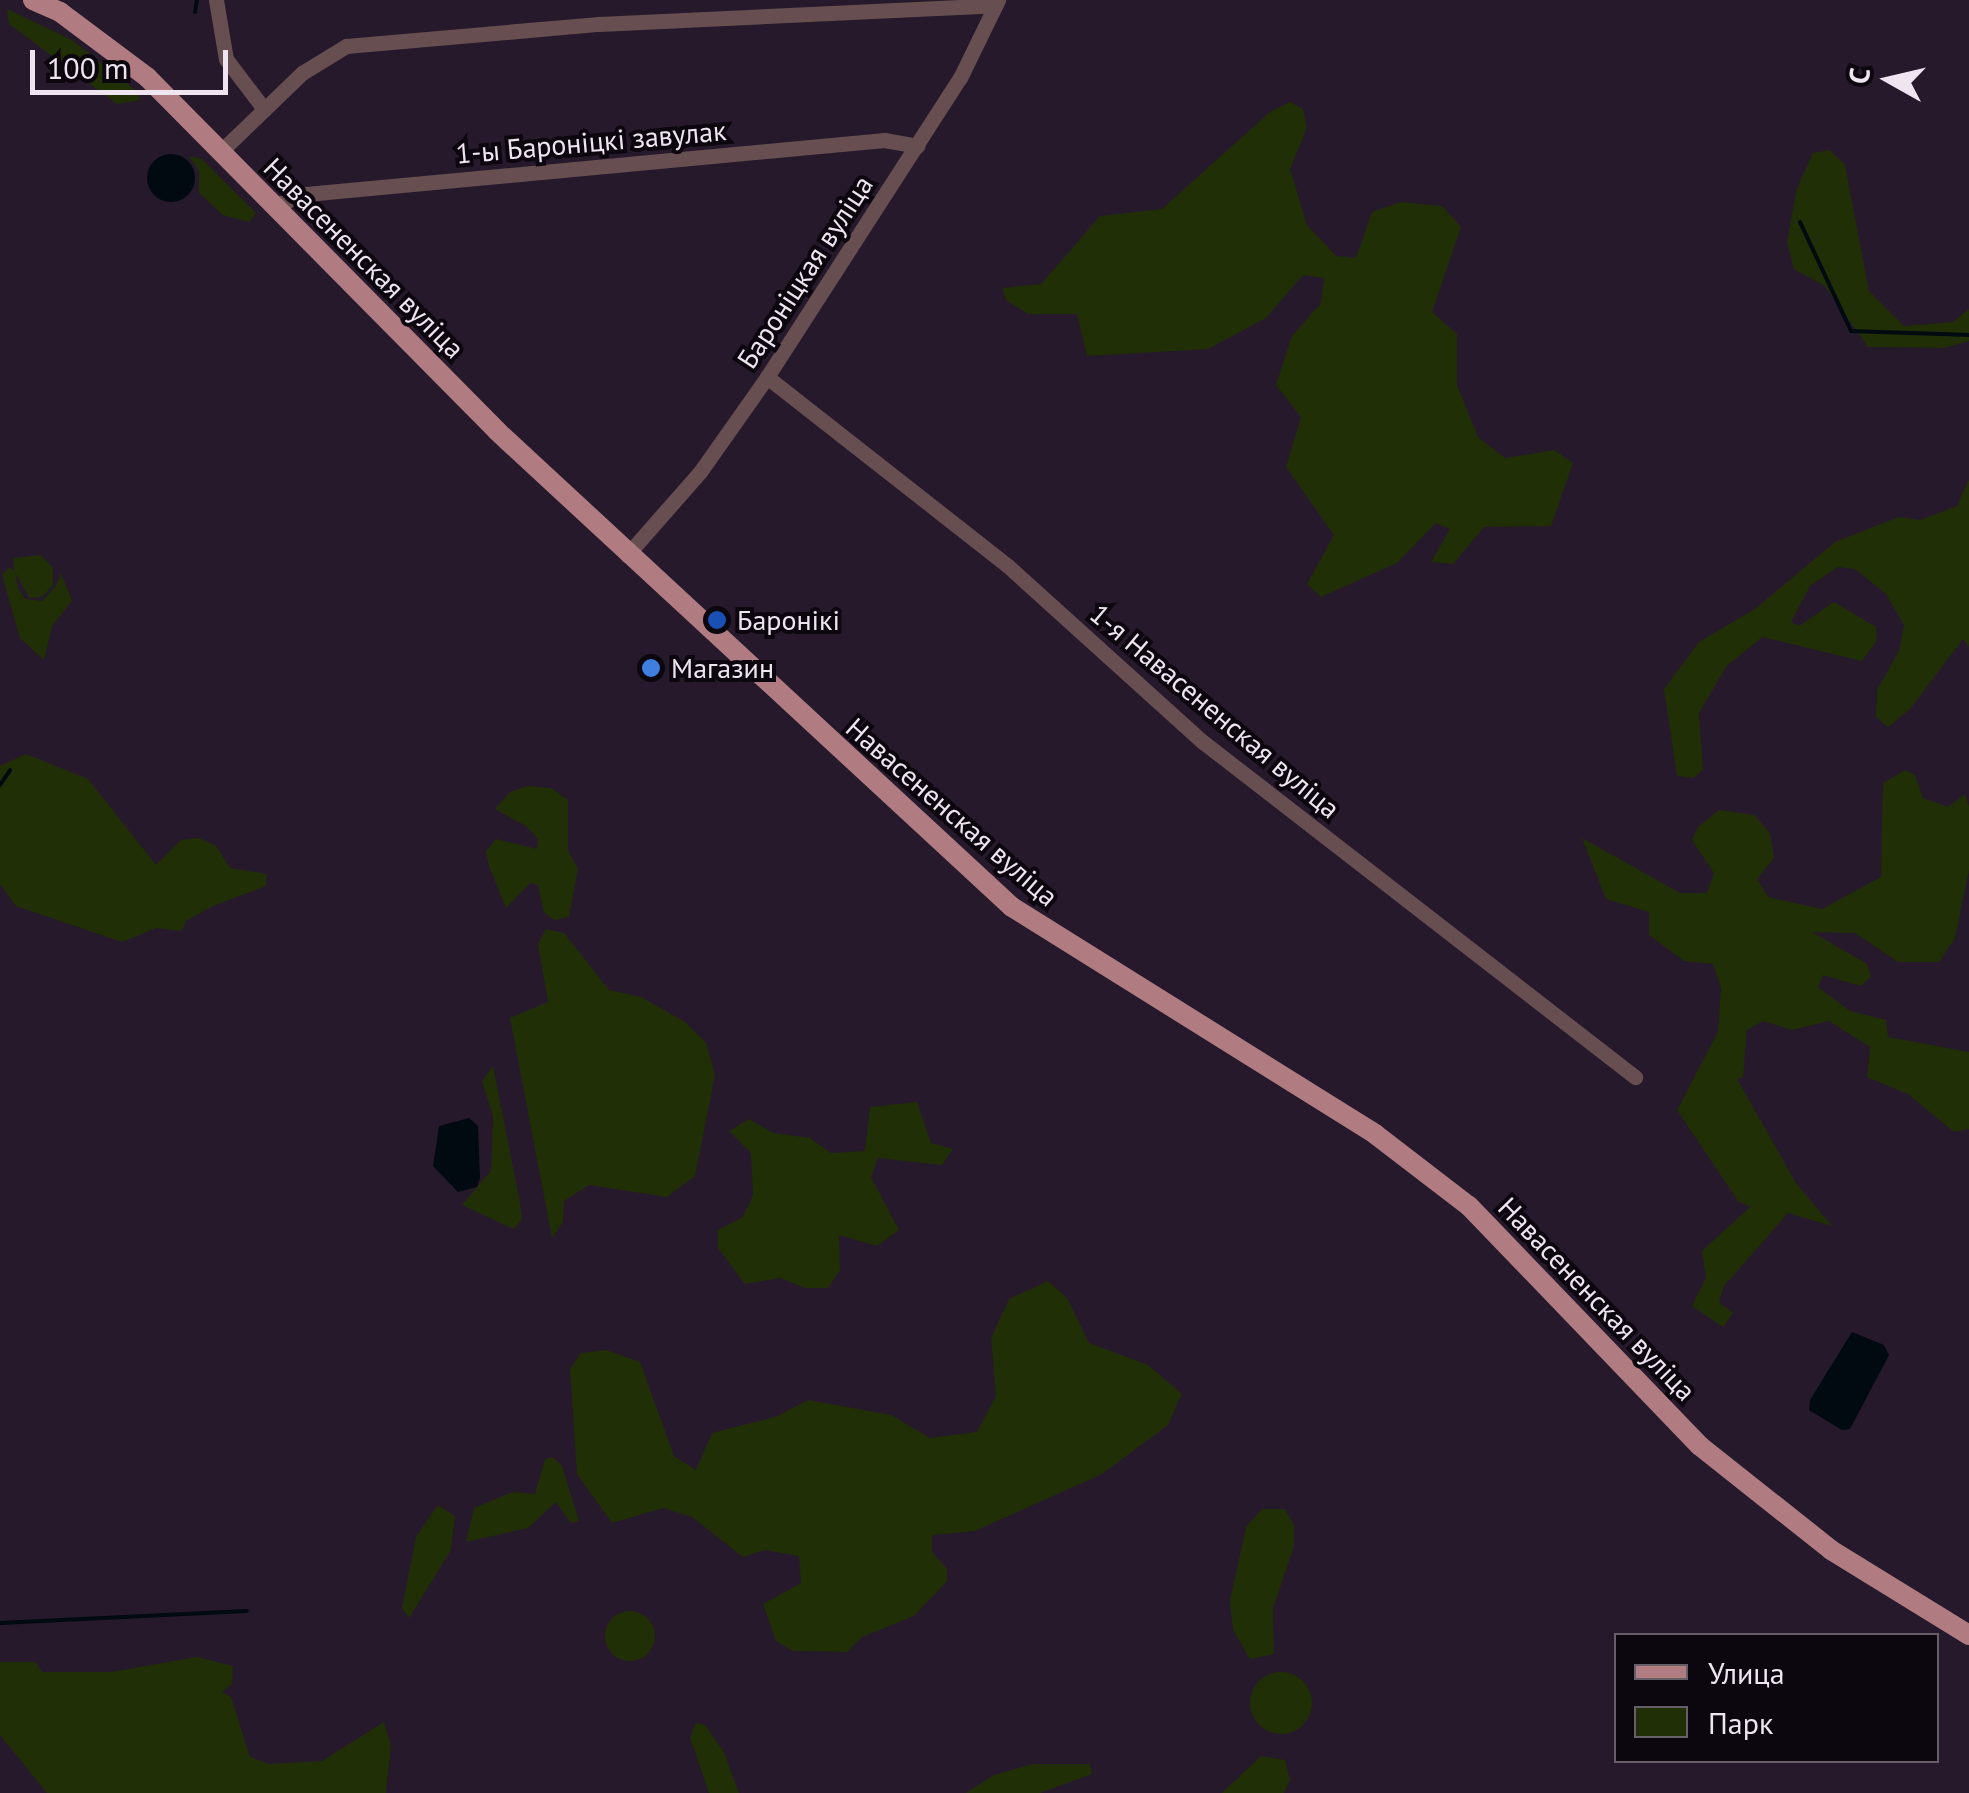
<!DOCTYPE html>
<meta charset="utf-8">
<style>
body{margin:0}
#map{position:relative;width:1969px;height:1793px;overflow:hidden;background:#26192b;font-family:"PT Sans",sans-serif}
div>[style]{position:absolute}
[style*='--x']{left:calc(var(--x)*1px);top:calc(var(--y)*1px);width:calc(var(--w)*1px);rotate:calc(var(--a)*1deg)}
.green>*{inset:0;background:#212f06}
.round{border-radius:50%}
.water>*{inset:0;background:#000a10}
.stream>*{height:4px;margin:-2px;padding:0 2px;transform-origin:2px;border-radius:2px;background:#000a10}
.minor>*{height:15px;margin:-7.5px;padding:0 7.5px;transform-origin:7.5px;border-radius:7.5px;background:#674e50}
.major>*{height:20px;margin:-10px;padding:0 10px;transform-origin:10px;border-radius:10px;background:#b07c81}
.dots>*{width:28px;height:28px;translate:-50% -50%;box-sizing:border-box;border:5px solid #0c060e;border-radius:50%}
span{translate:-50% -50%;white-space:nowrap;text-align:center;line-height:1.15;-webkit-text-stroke:8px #0c060e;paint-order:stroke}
.street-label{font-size:28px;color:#eee5f1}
.poi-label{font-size:28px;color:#eee5f1}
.left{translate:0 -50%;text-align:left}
.legend{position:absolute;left:1614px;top:1633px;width:325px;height:130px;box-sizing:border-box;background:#0c060e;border:2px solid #665f69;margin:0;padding:12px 18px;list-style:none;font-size:30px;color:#eee5f1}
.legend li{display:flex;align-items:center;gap:20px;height:50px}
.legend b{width:50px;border:2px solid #665f69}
.north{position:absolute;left:1839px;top:30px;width:100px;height:100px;-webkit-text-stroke:8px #0c060e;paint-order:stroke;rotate:278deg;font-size:28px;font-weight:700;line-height:40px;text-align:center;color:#eee5f1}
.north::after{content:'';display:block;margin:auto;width:35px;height:45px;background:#eee5f1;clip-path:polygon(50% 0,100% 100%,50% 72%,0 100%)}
.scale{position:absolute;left:30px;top:50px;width:198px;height:45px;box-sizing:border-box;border:5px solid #eee5f1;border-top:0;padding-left:12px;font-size:30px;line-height:35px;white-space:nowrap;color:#eee5f1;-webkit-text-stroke:8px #0c060e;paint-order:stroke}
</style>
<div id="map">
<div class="green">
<div style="clip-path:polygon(7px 9px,72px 40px,138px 92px,140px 100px,117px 104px,9px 24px)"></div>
<div style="clip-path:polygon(1290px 102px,1303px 109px,1307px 128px,1290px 169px,1307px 225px,1336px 256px,1356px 258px,1372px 212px,1400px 202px,1442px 206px,1461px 227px,1432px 312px,1457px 334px,1457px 385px,1478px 437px,1505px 458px,1554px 450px,1573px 463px,1551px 526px,1484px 527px,1453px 564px,1431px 562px,1450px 529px,1436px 523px,1397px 563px,1321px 597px,1307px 584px,1334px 535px,1286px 467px,1301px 417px,1276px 385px,1292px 336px,1321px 303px,1324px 278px,1303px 275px,1266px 318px,1208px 349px,1087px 356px,1077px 314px,1028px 314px,1006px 300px,1002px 288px,1041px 284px,1100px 216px,1162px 209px,1270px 112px)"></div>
<div style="clip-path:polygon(1830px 150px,1845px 165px,1869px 291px,1904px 326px,1953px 322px,1969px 309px,1969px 341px,1944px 348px,1868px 347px,1825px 286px,1794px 269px,1787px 242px,1797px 188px,1813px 153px)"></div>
<div style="clip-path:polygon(189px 156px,202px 159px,256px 213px,249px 222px,223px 215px,199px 193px,199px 171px)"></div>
<div style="clip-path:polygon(1969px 479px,1969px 647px,1963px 639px,1910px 709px,1888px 727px,1876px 717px,1877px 690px,1899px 651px,1904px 625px,1886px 594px,1855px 569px,1838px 567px,1810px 586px,1791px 622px,1799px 626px,1834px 602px,1876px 627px,1877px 640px,1862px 661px,1762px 637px,1726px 667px,1699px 713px,1703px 769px,1694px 778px,1677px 776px,1664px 689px,1699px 642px,1755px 609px,1835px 542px,1899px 517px,1920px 520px,1957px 506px)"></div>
<div style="clip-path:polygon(41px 555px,53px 568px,53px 585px,42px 597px,29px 598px,15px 572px,18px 588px,25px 599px,42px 601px,56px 586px,61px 573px,72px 601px,52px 626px,44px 660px,20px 638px,2px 575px,9px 567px,14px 571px,13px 558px)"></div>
<div style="clip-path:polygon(26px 754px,88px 779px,156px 865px,181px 840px,199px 838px,216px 846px,230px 868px,267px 874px,266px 886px,213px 906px,186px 921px,182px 931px,156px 928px,122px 942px,16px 906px,0 884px,0 766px)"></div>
<div style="clip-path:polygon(1905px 770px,1915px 775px,1923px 798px,1948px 807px,1965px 794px,1969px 806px,1969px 870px,1955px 938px,1939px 962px,1898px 962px,1855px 933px,1812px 932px,1867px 964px,1871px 977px,1861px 986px,1823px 975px,1818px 987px,1850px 1011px,1886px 1020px,1888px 1037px,1969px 1052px,1969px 1129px,1954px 1132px,1908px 1094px,1867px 1077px,1870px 1047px,1829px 1021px,1792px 1030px,1763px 1021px,1747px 1030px,1743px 1077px,1737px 1079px,1796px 1183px,1832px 1226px,1788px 1213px,1724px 1286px,1719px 1302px,1733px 1313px,1723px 1327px,1692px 1306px,1706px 1278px,1702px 1251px,1750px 1207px,1738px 1201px,1677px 1110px,1718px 1032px,1721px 988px,1713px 964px,1684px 961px,1649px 935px,1649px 912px,1606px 899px,1582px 838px,1680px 893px,1707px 893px,1714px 873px,1692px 840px,1698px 827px,1719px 810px,1754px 815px,1770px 833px,1774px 858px,1757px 879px,1768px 897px,1822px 909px,1881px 877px,1883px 783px)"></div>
<div style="clip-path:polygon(528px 786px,551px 788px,568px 800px,568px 850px,578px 869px,569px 917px,554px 920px,544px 912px,538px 885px,530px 883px,506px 908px,489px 866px,486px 851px,496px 839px,537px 849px,538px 839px,526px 826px,495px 809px,510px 792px)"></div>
<div style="clip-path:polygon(546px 929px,564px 933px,609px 990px,641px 997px,685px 1022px,706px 1043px,715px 1075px,695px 1176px,667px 1197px,589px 1185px,564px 1201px,563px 1222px,552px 1238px,510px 1018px,548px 1002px,538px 944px)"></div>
<div style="clip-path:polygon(493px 1066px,520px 1203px,522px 1219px,514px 1229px,462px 1205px,491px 1171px,493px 1116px,482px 1081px)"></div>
<div style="clip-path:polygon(917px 1102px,931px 1143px,953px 1149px,942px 1165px,878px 1158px,871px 1177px,899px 1230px,877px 1246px,839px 1235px,840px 1270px,828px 1288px,805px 1288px,780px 1278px,745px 1284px,718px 1248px,718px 1230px,743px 1217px,753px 1195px,751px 1153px,729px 1131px,749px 1119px,773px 1133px,810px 1138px,831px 1153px,865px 1151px,870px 1107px)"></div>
<div style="clip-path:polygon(1048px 1281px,1067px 1298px,1089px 1343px,1148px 1365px,1182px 1394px,1168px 1425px,1102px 1474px,975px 1531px,932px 1535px,932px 1552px,947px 1569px,947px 1581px,914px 1616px,862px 1637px,847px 1652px,793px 1651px,776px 1641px,763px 1604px,801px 1583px,799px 1556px,765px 1550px,743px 1557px,692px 1517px,663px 1508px,612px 1523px,577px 1474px,570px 1369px,581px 1353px,606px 1350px,640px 1362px,674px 1456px,696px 1470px,712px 1433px,775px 1417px,808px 1400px,891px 1415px,930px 1438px,977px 1432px,996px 1396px,991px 1338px,1009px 1299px)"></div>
<div style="clip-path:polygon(553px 1457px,562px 1466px,579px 1521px,571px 1523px,556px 1502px,528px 1528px,466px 1542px,474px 1508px,513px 1492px,535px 1494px,545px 1459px)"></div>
<div style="clip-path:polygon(438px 1505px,455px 1516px,451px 1550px,409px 1618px,402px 1608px,416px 1537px)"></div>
<div style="clip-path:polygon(1262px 1509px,1285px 1509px,1294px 1525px,1294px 1546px,1273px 1608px,1274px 1654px,1250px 1659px,1233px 1630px,1230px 1601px,1246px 1527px)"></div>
<div class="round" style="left:605px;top:1611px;width:50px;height:50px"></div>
<div style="clip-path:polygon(197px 1657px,233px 1666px,232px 1684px,222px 1692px,231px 1697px,250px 1757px,269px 1764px,322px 1761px,384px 1722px,391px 1746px,386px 1793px,47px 1793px,0 1735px,0 1662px,35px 1662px,42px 1672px,111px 1672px)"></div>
<div class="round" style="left:1250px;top:1672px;width:62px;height:62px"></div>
<div style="clip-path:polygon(696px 1723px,705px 1725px,724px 1752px,739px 1793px,709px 1793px,690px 1737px)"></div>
<div style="clip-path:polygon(1261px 1756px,1285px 1760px,1290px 1780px,1284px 1793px,1222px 1793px)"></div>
<div style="clip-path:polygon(1033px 1764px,1090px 1764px,1092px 1774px,1040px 1793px,966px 1793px,994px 1775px)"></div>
</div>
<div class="water">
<div class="round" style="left:147px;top:154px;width:48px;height:48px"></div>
<div style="clip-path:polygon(469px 1118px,478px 1126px,480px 1178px,477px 1187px,458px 1192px,433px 1166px,439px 1126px)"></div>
<div style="clip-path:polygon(1852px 1332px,1884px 1345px,1889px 1355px,1850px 1429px,1842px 1430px,1809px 1410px,1810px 1400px)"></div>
</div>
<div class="stream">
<div style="--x:195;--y:12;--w:12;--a:-81"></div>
<div style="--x:1800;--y:222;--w:120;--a:64.9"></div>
<div style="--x:1851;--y:331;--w:118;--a:1.9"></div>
<div style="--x:0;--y:785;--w:18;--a:-56"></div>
<div style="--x:0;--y:1623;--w:247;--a:-2.8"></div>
</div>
<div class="minor">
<div style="--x:216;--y:0;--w:60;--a:80.4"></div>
<div style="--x:226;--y:59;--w:63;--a:52.8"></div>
<div style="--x:220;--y:152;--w:114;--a:-43.9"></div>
<div style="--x:302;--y:73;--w:52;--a:-31.5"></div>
<div style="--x:346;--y:46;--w:254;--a:-5"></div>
<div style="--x:599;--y:24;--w:397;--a:-2.7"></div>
<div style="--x:272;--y:206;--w:36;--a:-19"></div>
<div style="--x:306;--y:194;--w:581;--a:-5.34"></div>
<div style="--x:884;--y:140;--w:34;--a:10"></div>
<div style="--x:767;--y:377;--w:306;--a:38.1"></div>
<div style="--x:1008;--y:566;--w:263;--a:42.1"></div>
<div style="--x:1203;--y:742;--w:547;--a:37.79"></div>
<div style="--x:627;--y:555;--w:111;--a:-48.7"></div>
<div style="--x:700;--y:472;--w:116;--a:-54.8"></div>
<div style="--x:767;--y:377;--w:356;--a:-57.2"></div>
<div style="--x:960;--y:78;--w:87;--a:-64"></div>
</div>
<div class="major">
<div style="--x:33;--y:0;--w:30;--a:24"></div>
<div style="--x:60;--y:12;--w:109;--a:36.8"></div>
<div style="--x:147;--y:77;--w:498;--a:45.3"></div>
<div style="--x:497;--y:431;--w:701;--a:42.75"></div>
<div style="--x:1012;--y:907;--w:428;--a:32"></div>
<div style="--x:1375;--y:1134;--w:118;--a:37.5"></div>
<div style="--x:1469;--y:1206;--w:333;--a:46.1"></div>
<div style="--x:1700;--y:1446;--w:167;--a:38.4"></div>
<div style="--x:1831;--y:1550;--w:162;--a:31.6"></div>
</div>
<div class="dots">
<div style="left:717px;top:620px;background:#1a4fb4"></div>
<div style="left:651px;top:668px;background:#3f7fe0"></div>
</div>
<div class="street-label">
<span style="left:591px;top:142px;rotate:-5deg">1-ы Бароніцкі завулак</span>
<span style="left:364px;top:258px;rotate:45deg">Навасененская вуліца</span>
<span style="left:805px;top:272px;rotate:-57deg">Бароніцкая вуліца</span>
<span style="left:1215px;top:711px;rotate:40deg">1-я Навасененская вуліца</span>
<span style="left:952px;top:812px;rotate:41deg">Навасененская вуліца</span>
<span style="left:1597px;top:1299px;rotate:46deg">Навасененская вуліца</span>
</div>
<div class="poi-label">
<span class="left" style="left:737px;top:620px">Баронікі</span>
<span class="left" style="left:671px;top:668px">Магазин</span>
</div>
<ul class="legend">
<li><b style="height:12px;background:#b07c81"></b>Улица</li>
<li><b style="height:28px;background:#212f06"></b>Парк</li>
</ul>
<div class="north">С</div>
<div class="scale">100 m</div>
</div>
